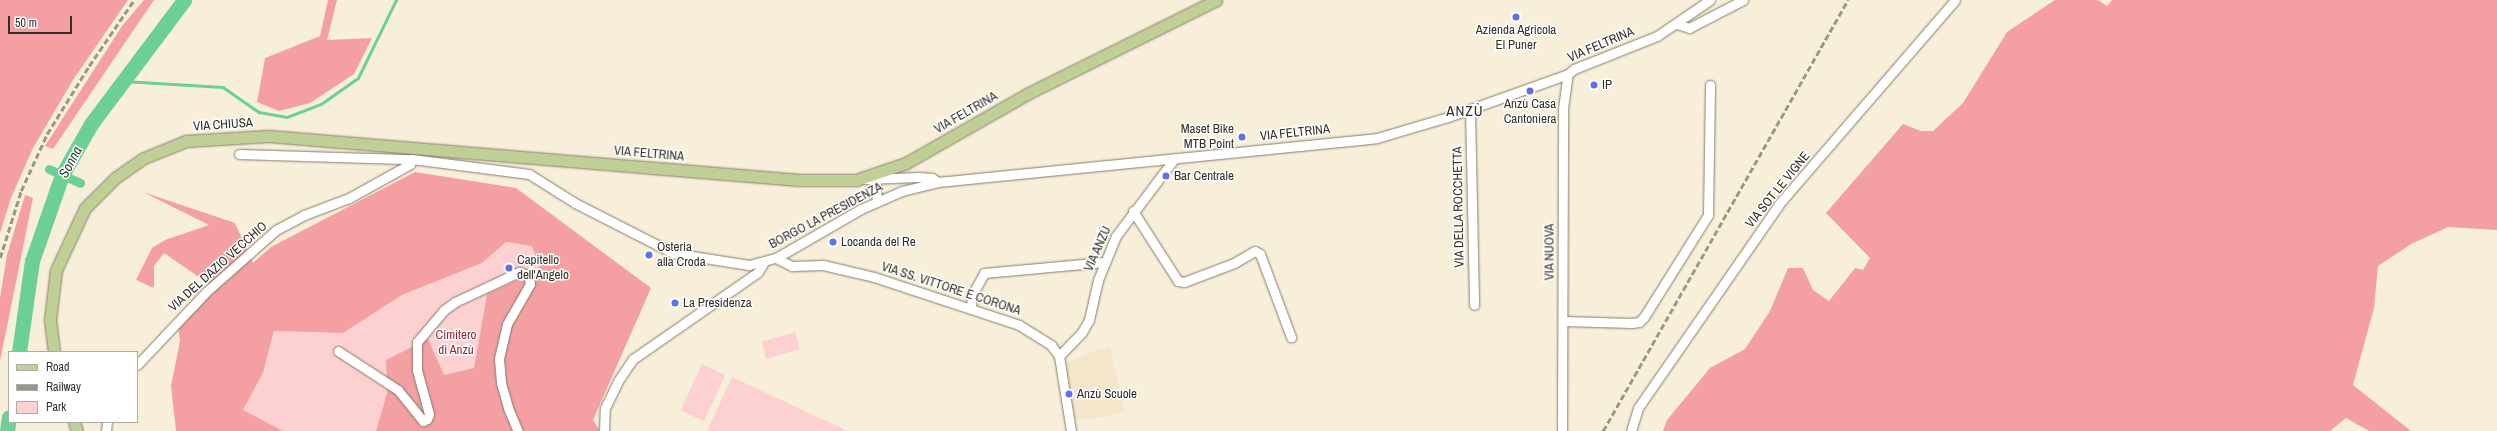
<!DOCTYPE html>
<meta charset="utf-8">
<style>
body{margin:0}
#map{position:relative;width:2497px;height:431px;overflow:hidden;background:#f8efda;font-family:"Archivo Narrow",sans-serif}
div>[style]{position:absolute}
[style*='--x']{left:calc(var(--x)*1px);top:calc(var(--y)*1px);width:calc(var(--w)*1px);rotate:calc(var(--a)*1deg)}
.built>*{inset:0;background:#f3e6ca}
.green>*{inset:0;background:#fdd1d1;transform-origin:0 0}
.forest>*{inset:0;background:#f4a0a3}
.stream>*{height:2.5px;margin:-1.25px;padding:0 1.25px;transform-origin:1.25px;border-radius:1.25px;background:#6ccf96}
.canal>*{height:9px;margin:-4.5px;padding:0 4.5px;transform-origin:4.5px;border-radius:4.5px;background:#6ccf96}
.river>*{height:15px;margin:-7.5px;padding:0 7.5px;transform-origin:7.5px;border-radius:7.5px;background:#6ccf96}
.roads{filter:drop-shadow(0 0 1px #857d6a) drop-shadow(0 0 1px #857d6a)}
.minor>*{height:9px;margin:-4.5px;padding:0 4.5px;transform-origin:4.5px;border-radius:4.5px;background:#fff}
.major>*{height:11px;margin:-5.5px;padding:0 5.5px;transform-origin:5.5px;border-radius:5.5px;background:#c0cf95}
.rail>*{height:2.5px;margin-top:-1.25px;transform-origin:0;background:repeating-linear-gradient(90deg,#9c9687 0 6px,transparent 0 9px)}
.dots>*{width:11px;height:11px;translate:-50% -50%;box-sizing:border-box;border:2px solid #fff;border-radius:50%}
span{translate:-50% -50%;white-space:nowrap;text-align:center;line-height:1.15;-webkit-text-stroke:3px #fff;paint-order:stroke}
.poi-label{font-size:13px;color:#332f27}
.left{translate:0 -50%;text-align:left}
.right{translate:-100% -50%;text-align:right}
.street-label{font-size:13px;color:#332f27}
.park-label{font-size:13px;color:#9a2235}
.water-label{font-size:14px;color:#143e27;font-style:italic}
.quarter-label{font-size:15px;color:#332f27;letter-spacing:1px}
.legend{position:absolute;left:8px;top:351px;width:130px;height:72px;box-sizing:border-box;background:#fff;border:1px solid #adaca9;margin:0;padding:5px 7px;list-style:none;font-size:12px;color:#332f27}
.legend li{display:flex;align-items:center;gap:8px;height:20px}
.legend b{width:20px;border:1px solid #adaca9}
.scale{position:absolute;left:8px;top:16px;width:64px;height:18px;box-sizing:border-box;border:2px solid #332f27;border-top:0;padding-left:5px;font-size:12px;line-height:14px;white-space:nowrap;color:#332f27;-webkit-text-stroke:3px #fff;paint-order:stroke}
</style>
<div id="map">
<div class="built">
<div style="clip-path:polygon(1110px 348px,1125px 412px,1106px 417px,1074px 420px,1063px 364px,1096px 350px)"></div>
</div>
<div class="green">
<div style="clip-path:polygon(506px 242px,532px 246px,540px 270px,487px 294px,474px 368px,444px 375px,386px 360px,387px 393px,376px 431px,283px 431px,243px 410px,263px 373px,274px 331px,343px 333px,402px 295px,482px 263px)"></div>
<div style="left:795px;top:332px;width:18px;height:35px;rotate:74deg"></div>
<div style="left:702px;top:364px;width:26px;height:51px;rotate:25deg"></div>
<div style="clip-path:polygon(732px 377px,848px 431px,707px 431px)"></div>
</div>
<div class="forest">
<div style="clip-path:polygon(0 0,128px 0,73px 80px,33px 148px,11px 198px,0 233px)"></div>
<div style="clip-path:polygon(144px 0,154px 0,53px 149px,45px 146px,122px 26px)"></div>
<div style="clip-path:polygon(328px 0,337px 0,327px 40px,372px 38px,354px 74px,310px 103px,279px 111px,257px 102px,265px 58px,320px 36px)"></div>
<div style="clip-path:polygon(2055px 0,2098px 0,2107px 6px,2112px 0,2497px 0,2497px 230px,2448px 227px,2411px 244px,2378px 266px,2374px 308px,2353px 385px,2411px 431px,2369px 431px,2346px 418px,2330px 431px,1663px 431px,1667px 420px,1710px 368px,1745px 349px,1770px 311px,1788px 268px,1803px 268px,1813px 290px,1829px 301px,1855px 268px,1863px 270px,1870px 258px,1826px 213px,1903px 124px,1921px 131px,1933px 131px,1963px 103px,2007px 32px)"></div>
<div style="clip-path:polygon(415px 172px,516px 188px,651px 288px,593px 420px,600px 431px,376px 431px,387px 393px,386px 360px,428px 339px,444px 375px,474px 368px,487px 294px,540px 270px,532px 246px,506px 242px,482px 263px,402px 295px,343px 333px,274px 331px,263px 373px,243px 410px,283px 431px,176px 431px,171px 386px,180px 341px,178px 327px,209px 284px,164px 253px,154px 266px,154px 288px,136px 280px,152px 248px,165px 240px,209px 225px,143px 192px,235px 223px,253px 263px,271px 247px)"></div>
<div style="clip-path:polygon(25px 195px,33px 198px,0 361px,0 298px,7px 255px)"></div>
</div>
<div class="stream">
<div style="--x:123;--y:81;--w:100;--a:3.4"></div>
<div style="--x:223;--y:87;--w:44;--a:34.8"></div>
<div style="--x:259;--y:112;--w:28;--a:10"></div>
<div style="--x:287;--y:117;--w:36;--a:-21"></div>
<div style="--x:321;--y:104;--w:45;--a:-35.1"></div>
<div style="--x:358;--y:78;--w:87;--a:-64"></div>
</div>
<div class="canal">
<div style="--x:49;--y:169;--w:34;--a:24"></div>
</div>
<div class="river">
<div style="--x:19;--y:352;--w:92;--a:-81.9"></div>
<div style="--x:32;--y:261;--w:91;--a:-70.8"></div>
<div style="--x:62;--y:175;--w:59;--a:-60.4"></div>
<div style="--x:91;--y:124;--w:155;--a:-53.1"></div>
<div style="--x:7;--y:431;--w:14;--a:-82"></div>
</div>
<div class="roads">
<div class="minor">
<div style="--x:1677;--y:24;--w:13;--a:18"></div>
<div style="--x:1689;--y:28;--w:61;--a:-27.4"></div>
<div style="--x:1470;--y:109;--w:196;--a:88.8"></div>
<div style="--x:239;--y:154;--w:173;--a:1.7"></div>
<div style="--x:412;--y:159;--w:118;--a:7.3"></div>
<div style="--x:529;--y:174;--w:54;--a:32.2"></div>
<div style="--x:575;--y:203;--w:110;--a:27"></div>
<div style="--x:673;--y:253;--w:77;--a:9"></div>
<div style="--x:749;--y:265;--w:28;--a:-15"></div>
<div style="--x:776;--y:258;--w:98;--a:-30"></div>
<div style="--x:861;--y:209;--w:45;--a:-23.7"></div>
<div style="--x:902;--y:191;--w:37;--a:-14"></div>
<div style="--x:938;--y:182;--w:441;--a:-5.7"></div>
<div style="--x:1377;--y:138;--w:74;--a:-16.5"></div>
<div style="--x:1448;--y:117;--w:127;--a:-19.7"></div>
<div style="--x:1568;--y:74;--w:8;--a:-40"></div>
<div style="--x:1574;--y:69;--w:89;--a:-21.7"></div>
<div style="--x:1657;--y:36;--w:64;--a:-34.2"></div>
<div style="--x:866;--y:179;--w:53;--a:-2.2"></div>
<div style="--x:919;--y:177;--w:13;--a:4"></div>
<div style="--x:932;--y:178;--w:7;--a:34"></div>
<div style="--x:871;--y:179;--w:8;--a:50"></div>
<div style="--x:876;--y:185;--w:17;--a:87"></div>
<div style="--x:1133;--y:211;--w:83;--a:57.3"></div>
<div style="--x:1178;--y:281;--w:6;--a:9"></div>
<div style="--x:1184;--y:282;--w:53;--a:-20.8"></div>
<div style="--x:1234;--y:263;--w:24;--a:-30"></div>
<div style="--x:1255;--y:251;--w:6;--a:31"></div>
<div style="--x:1260;--y:254;--w:89;--a:69.5"></div>
<div style="--x:776;--y:258;--w:18;--a:27"></div>
<div style="--x:792;--y:266;--w:31;--a:-2"></div>
<div style="--x:823;--y:265;--w:52;--a:13.2"></div>
<div style="--x:874;--y:277;--w:153;--a:18.3"></div>
<div style="--x:1019;--y:325;--w:38;--a:32"></div>
<div style="--x:1051;--y:345;--w:14;--a:54"></div>
<div style="--x:1059;--y:356;--w:76;--a:80.9"></div>
<div style="--x:971;--y:308;--w:13;--a:-86"></div>
<div style="--x:972;--y:295;--w:25;--a:-61"></div>
<div style="--x:984;--y:273;--w:121;--a:-5.2"></div>
<div style="--x:1563;--y:321;--w:69;--a:1.7"></div>
<div style="--x:1632;--y:323;--w:7;--a:-8"></div>
<div style="--x:1639;--y:322;--w:7;--a:-45"></div>
<div style="--x:1644;--y:317;--w:120;--a:-57.9"></div>
<div style="--x:1708;--y:215;--w:130;--a:-89.1"></div>
<div style="--x:338;--y:351;--w:72;--a:33"></div>
<div style="--x:398;--y:390;--w:40;--a:51"></div>
<div style="--x:423;--y:421;--w:4;--a:-27"></div>
<div style="--x:427;--y:419;--w:5;--a:-68"></div>
<div style="--x:429;--y:414;--w:46;--a:-105.3"></div>
<div style="--x:417;--y:370;--w:28;--a:-90"></div>
<div style="--x:417;--y:342;--w:42;--a:-49.8"></div>
<div style="--x:444;--y:310;--w:14;--a:-36"></div>
<div style="--x:455;--y:302;--w:71;--a:-25.1"></div>
<div style="--x:519;--y:272;--w:9;--a:18"></div>
<div style="--x:528;--y:275;--w:9;--a:77"></div>
<div style="--x:530;--y:284;--w:46;--a:119.9"></div>
<div style="--x:507;--y:324;--w:36;--a:103"></div>
<div style="--x:499;--y:359;--w:24;--a:85"></div>
<div style="--x:501;--y:383;--w:26;--a:74"></div>
<div style="--x:508;--y:408;--w:25;--a:67"></div>
<div style="--x:1059;--y:356;--w:33;--a:-46"></div>
<div style="--x:1082;--y:332;--w:14;--a:-60"></div>
<div style="--x:1089;--y:320;--w:41;--a:-77.3"></div>
<div style="--x:1098;--y:280;--w:48;--a:-67.8"></div>
<div style="--x:1116;--y:236;--w:96;--a:-53"></div>
<div style="--x:137;--y:365;--w:100;--a:-46.6"></div>
<div style="--x:206;--y:292;--w:94;--a:-41.5"></div>
<div style="--x:276;--y:230;--w:32;--a:-28"></div>
<div style="--x:304;--y:215;--w:48;--a:-20.7"></div>
<div style="--x:349;--y:198;--w:70;--a:-29.1"></div>
<div style="--x:410;--y:164;--w:5;--a:-68"></div>
<div style="--x:106;--y:431;--w:9;--a:-84"></div>
<div style="--x:604;--y:431;--w:23;--a:-88"></div>
<div style="--x:605;--y:408;--w:30;--a:-64"></div>
<div style="--x:618;--y:381;--w:27;--a:-56"></div>
<div style="--x:633;--y:359;--w:152;--a:-34.8"></div>
<div style="--x:758;--y:272;--w:12;--a:-59"></div>
<div style="--x:1562;--y:431;--w:323;--a:-89.8"></div>
<div style="--x:1563;--y:108;--w:34;--a:-82"></div>
<div style="--x:1631;--y:431;--w:24;--a:-73"></div>
<div style="--x:1638;--y:408;--w:248;--a:-55.3"></div>
<div style="--x:1779;--y:204;--w:269;--a:-49.2"></div>
</div>
<div class="major">
<div style="--x:54;--y:352;--w:32;--a:-97"></div>
<div style="--x:50;--y:320;--w:50;--a:-83.2"></div>
<div style="--x:56;--y:270;--w:68;--a:-64.9"></div>
<div style="--x:85;--y:208;--w:42;--a:-45"></div>
<div style="--x:115;--y:178;--w:35;--a:-35"></div>
<div style="--x:144;--y:158;--w:45;--a:-22"></div>
<div style="--x:186;--y:141;--w:83;--a:-3.4"></div>
<div style="--x:269;--y:136;--w:532;--a:4.75"></div>
<div style="--x:799;--y:180;--w:57;--a:0"></div>
<div style="--x:856;--y:180;--w:53;--a:-18.8"></div>
<div style="--x:906;--y:163;--w:139;--a:-29.7"></div>
<div style="--x:1027;--y:94;--w:211;--a:-26.4"></div>
<div style="--x:74;--y:422;--w:9;--a:72"></div>
</div>
</div>
<div class="rail">
<div style="--x:0;--y:258;--w:70;--a:-72.6"></div>
<div style="--x:21;--y:191;--w:63;--a:-65.5"></div>
<div style="--x:47;--y:134;--w:80;--a:-58.3"></div>
<div style="--x:89;--y:66;--w:80;--a:-55.7"></div>
<div style="--x:1603;--y:431;--w:496;--a:-60.4"></div>
</div>
<div class="dots">
<div style="left:1516px;top:17px;background:#5f71e8"></div>
<div style="left:1594px;top:85px;background:#5f71e8"></div>
<div style="left:1530px;top:91px;background:#5f71e8"></div>
<div style="left:1242px;top:137px;background:#5f71e8"></div>
<div style="left:1166px;top:176px;background:#5f71e8"></div>
<div style="left:833px;top:242px;background:#5f71e8"></div>
<div style="left:649px;top:255px;background:#5f71e8"></div>
<div style="left:509px;top:268px;background:#5f71e8"></div>
<div style="left:675px;top:303px;background:#5f71e8"></div>
<div style="left:1069px;top:394px;background:#5f71e8"></div>
</div>
<div class="poi-label">
<span style="left:1516px;top:38px">Azienda Agricola<br>El Puner</span>
<span class="left" style="left:1602px;top:85px">IP</span>
<span style="left:1530px;top:112px">Anzù Casa<br>Cantoniera</span>
<span class="right" style="left:1234px;top:137px">Maset Bike<br>MTB Point</span>
<span class="left" style="left:1174px;top:176px">Bar Centrale</span>
<span class="left" style="left:841px;top:242px">Locanda del Re</span>
<span class="left" style="left:657px;top:255px">Osteria<br>alla Croda</span>
<span class="left" style="left:517px;top:268px">Capitello<br>dell'Angelo</span>
<span class="left" style="left:683px;top:303px">La Presidenza</span>
<span class="left" style="left:1077px;top:394px">Anzù Scuole</span>
</div>
<div class="street-label">
<span style="left:1601px;top:45px;rotate:-23deg">VIA FELTRINA</span>
<span style="left:966px;top:113px;rotate:-30deg">VIA FELTRINA</span>
<span style="left:223px;top:125px;rotate:-4deg">VIA CHIUSA</span>
<span style="left:1295px;top:133px;rotate:-6deg">VIA FELTRINA</span>
<span style="left:649px;top:154px;rotate:5deg">VIA FELTRINA</span>
<span style="left:1778px;top:190px;rotate:-51deg">VIA SOT LE VIGNE</span>
<span style="left:1459px;top:207px;rotate:-91deg">VIA DELLA ROCCHETTA</span>
<span style="left:826px;top:216px;rotate:-28deg">BORGO LA PRESIDENZA</span>
<span style="left:1098px;top:249px;rotate:-66deg">VIA ANZÙ</span>
<span style="left:1550px;top:252px;rotate:-90deg">VIA NUOVA</span>
<span style="left:218px;top:267px;rotate:-42deg">VIA DEL DAZIO VECCHIO</span>
<span style="left:951px;top:289px;rotate:18deg">VIA SS. VITTORE E CORONA</span>
</div>
<div class="park-label">
<span style="left:456px;top:343px">Cimitero<br>di Anzù</span>
</div>
<div class="water-label">
<span style="left:70px;top:162px;rotate:-62deg">Sonna</span>
</div>
<div class="quarter-label">
<span style="left:1465px;top:111px">ANZÙ</span>
</div>
<ul class="legend">
<li><b style="height:5px;background:#c0cf95"></b>Road</li>
<li><b style="height:5px;background:#9c9687"></b>Railway</li>
<li><b style="height:11px;background:#fdd1d1"></b>Park</li>
</ul>
<div class="scale">50 m</div>
</div>
